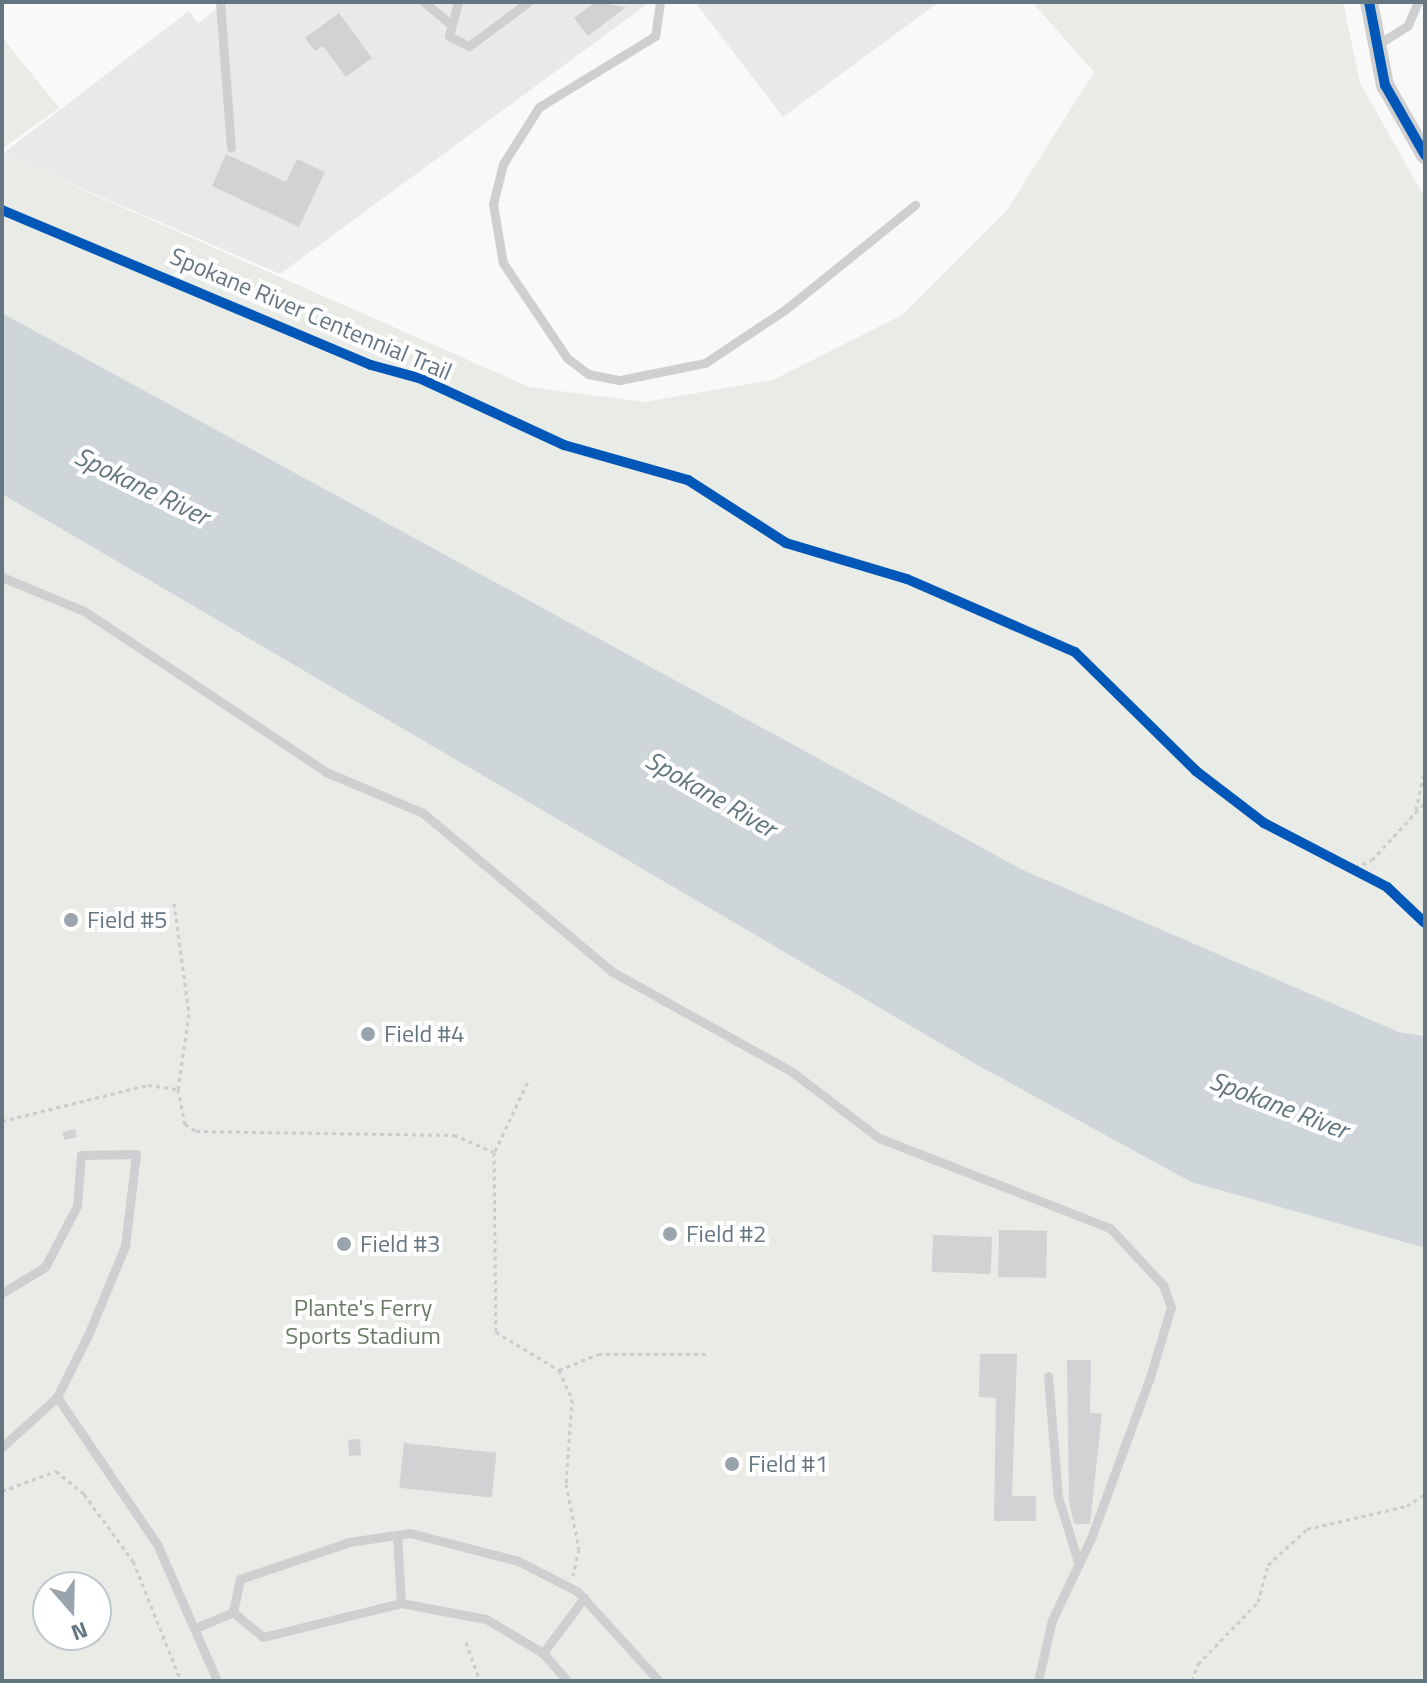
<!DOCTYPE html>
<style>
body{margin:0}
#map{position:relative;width:1427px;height:1683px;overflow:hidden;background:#f9f9f9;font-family:"Titillium Web",sans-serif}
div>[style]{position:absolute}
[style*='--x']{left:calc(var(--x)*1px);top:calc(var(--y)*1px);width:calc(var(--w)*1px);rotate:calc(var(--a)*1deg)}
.built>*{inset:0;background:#e8e9e9}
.green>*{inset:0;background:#e8ebe6}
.water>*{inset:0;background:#ced6d9}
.building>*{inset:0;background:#d0d2d3;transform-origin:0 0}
.path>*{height:3px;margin-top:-1.5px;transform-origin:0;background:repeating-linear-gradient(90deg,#cbcccd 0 4px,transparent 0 8px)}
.lane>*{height:9px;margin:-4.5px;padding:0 4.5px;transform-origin:4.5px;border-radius:4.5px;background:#cecfd0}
.street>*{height:18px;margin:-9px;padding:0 9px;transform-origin:9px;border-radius:9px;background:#cecfd0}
.cycleway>*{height:10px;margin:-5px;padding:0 5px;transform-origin:5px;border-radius:5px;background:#0057b8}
.dots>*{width:22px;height:22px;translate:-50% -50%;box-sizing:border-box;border:4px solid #fff;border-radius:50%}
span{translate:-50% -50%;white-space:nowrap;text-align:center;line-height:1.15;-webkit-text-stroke:8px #fff;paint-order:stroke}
.street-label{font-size:24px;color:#657683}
.poi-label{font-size:24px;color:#657683}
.left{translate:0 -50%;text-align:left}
.park-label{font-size:24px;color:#687a64}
.water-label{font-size:26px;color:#60757c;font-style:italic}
.frame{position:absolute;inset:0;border:4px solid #657683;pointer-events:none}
.north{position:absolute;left:32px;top:1571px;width:80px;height:80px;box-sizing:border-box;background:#fff;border:2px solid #c1c8cd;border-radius:50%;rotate:160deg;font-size:22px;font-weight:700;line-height:32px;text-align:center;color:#657683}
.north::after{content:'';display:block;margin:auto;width:28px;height:36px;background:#99a4ac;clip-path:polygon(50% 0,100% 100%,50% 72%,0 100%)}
</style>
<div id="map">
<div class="built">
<div style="clip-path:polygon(226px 2px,650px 2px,280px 274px,2px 154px,189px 11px,198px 23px)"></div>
<div style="clip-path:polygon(695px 2px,939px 2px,783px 117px)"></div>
</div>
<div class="green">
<div style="clip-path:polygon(1032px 2px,1343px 2px,1360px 83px,1425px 198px,1425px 1036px,1399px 1032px,1023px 870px,2px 313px,2px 154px,529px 387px,644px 402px,773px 380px,902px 315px,1007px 210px,1094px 72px)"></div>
<div style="clip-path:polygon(2px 37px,59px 108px,2px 149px)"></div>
<div style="clip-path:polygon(evenodd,2px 494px,979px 1066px,1191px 1182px,1425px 1248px,1425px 1681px,2px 1681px,2px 494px,48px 1587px,96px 1587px,96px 1635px,48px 1635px,48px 1587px)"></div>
</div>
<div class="water">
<div style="clip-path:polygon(2px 313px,1023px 870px,1399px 1032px,1425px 1036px,1425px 1248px,1191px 1182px,979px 1066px,2px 494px)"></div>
</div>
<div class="building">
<div style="clip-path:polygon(595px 2px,626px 7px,588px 36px,574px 18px)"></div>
<div style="clip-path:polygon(339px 13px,372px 58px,346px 77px,323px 46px,315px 51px,305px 38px)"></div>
<div style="clip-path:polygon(226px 154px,286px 182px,297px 159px,325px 172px,299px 227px,212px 186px)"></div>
<div style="left:75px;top:1129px;width:8px;height:13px;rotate:76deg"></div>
<div style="left:999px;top:1230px;width:48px;height:47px;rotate:1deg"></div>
<div style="left:992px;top:1237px;width:37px;height:59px;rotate:92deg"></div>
<div style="clip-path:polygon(980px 1354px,1017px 1354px,1012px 1496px,1036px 1496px,1036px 1521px,994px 1521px,996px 1398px,979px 1397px)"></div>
<div style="clip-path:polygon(1067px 1360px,1091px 1360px,1090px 1413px,1102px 1414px,1090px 1524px,1074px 1524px,1069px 1502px)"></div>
<div style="left:360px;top:1439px;width:16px;height:12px;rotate:86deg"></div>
<div style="left:404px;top:1443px;width:93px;height:45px;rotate:6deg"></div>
</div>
<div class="path">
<div style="--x:1416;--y:810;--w:44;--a:-78.2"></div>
<div style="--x:1355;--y:867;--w:18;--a:-22"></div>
<div style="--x:1372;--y:860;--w:79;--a:-47.6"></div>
<div style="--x:174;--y:903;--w:112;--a:82.3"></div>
<div style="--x:189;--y:1014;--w:76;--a:98.3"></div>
<div style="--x:178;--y:1089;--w:36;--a:79"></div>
<div style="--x:185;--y:1124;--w:13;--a:32"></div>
<div style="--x:196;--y:1131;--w:258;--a:0.9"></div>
<div style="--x:454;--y:1135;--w:43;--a:23"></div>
<div style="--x:494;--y:1152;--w:180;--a:89.4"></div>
<div style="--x:496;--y:1332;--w:74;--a:31.1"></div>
<div style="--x:559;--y:1370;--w:32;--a:66"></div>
<div style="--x:572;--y:1399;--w:85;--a:94"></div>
<div style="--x:566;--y:1484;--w:66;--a:78.7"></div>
<div style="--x:579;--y:1549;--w:27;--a:103"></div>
<div style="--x:2;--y:1121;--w:150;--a:-13.9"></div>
<div style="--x:148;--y:1085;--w:29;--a:8"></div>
<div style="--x:495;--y:1151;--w:80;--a:-64.7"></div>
<div style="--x:559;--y:1370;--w:42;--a:-22.3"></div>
<div style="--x:598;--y:1354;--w:109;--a:0"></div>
<div style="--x:2;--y:1491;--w:58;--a:-20.3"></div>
<div style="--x:56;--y:1471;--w:36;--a:39"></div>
<div style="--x:84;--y:1494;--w:83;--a:53.8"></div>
<div style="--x:133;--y:1561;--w:129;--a:68.2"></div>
<div style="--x:466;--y:1642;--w:41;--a:70.3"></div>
<div style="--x:1192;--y:1681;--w:18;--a:-71"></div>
<div style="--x:1198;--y:1664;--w:86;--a:-45.9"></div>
<div style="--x:1258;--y:1602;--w:38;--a:-75"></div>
<div style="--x:1268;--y:1565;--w:53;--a:-42.7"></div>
<div style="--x:1307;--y:1529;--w:103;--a:-13"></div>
<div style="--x:1407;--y:1506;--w:22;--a:-34"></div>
</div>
<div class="lane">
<div style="--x:220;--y:2;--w:146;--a:85.7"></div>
<div style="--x:424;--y:2;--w:31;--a:40"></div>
<div style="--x:458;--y:2;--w:35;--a:105"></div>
<div style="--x:449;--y:36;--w:22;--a:27"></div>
<div style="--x:469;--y:46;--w:74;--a:-36.7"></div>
<div style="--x:660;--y:2;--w:34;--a:98"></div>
<div style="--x:655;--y:36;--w:136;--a:148.5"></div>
<div style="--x:539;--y:107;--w:67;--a:122.3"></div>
<div style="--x:503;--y:164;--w:41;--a:104"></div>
<div style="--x:493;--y:204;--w:60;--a:80.4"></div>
<div style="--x:503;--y:263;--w:115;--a:56"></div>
<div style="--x:567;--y:358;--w:26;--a:37"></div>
<div style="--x:588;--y:374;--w:33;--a:11"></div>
<div style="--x:620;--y:380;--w:87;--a:-11.3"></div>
<div style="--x:705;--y:363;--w:97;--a:-33.7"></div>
<div style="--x:786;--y:309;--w:166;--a:-38.9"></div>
<div style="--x:1375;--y:46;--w:39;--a:-32"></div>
<div style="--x:1408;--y:25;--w:25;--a:-67"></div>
<div style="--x:2;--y:577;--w:89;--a:22.5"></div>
<div style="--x:84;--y:611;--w:291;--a:33.6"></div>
<div style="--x:326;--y:772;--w:105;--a:22.9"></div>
<div style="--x:423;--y:813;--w:246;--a:40"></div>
<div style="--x:611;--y:971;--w:206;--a:29.1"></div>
<div style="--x:791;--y:1071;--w:111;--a:37.3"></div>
<div style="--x:879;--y:1138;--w:248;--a:21.3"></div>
<div style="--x:1110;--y:1228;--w:78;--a:47.1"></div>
<div style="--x:1163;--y:1285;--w:23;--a:70"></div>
<div style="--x:1171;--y:1307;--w:73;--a:106.7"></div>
<div style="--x:1150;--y:1377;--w:171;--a:110.1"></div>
<div style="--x:1091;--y:1538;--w:91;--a:115.4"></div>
<div style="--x:1052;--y:1620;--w:63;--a:102.9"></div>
<div style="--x:2;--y:1293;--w:50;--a:-31.2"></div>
<div style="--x:45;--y:1267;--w:69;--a:-62.3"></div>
<div style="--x:77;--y:1206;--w:51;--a:-85.5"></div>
<div style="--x:81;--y:1155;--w:55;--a:-1"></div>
<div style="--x:136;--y:1154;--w:93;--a:96.8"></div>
<div style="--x:125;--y:1246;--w:94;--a:112.5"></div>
<div style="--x:89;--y:1333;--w:72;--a:116.6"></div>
<div style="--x:57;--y:1397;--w:74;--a:137.7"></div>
<div style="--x:1048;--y:1376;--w:121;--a:85.3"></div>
<div style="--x:1058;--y:1497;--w:71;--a:72.8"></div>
<div style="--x:57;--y:1397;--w:178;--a:55.8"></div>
<div style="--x:157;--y:1544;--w:150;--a:66.3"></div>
<div style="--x:397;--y:1536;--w:67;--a:86.6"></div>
<div style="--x:233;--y:1612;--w:39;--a:40"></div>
<div style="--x:263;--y:1637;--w:142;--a:-13.8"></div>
<div style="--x:401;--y:1603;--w:86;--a:10.7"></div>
<div style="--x:486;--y:1619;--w:66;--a:30.8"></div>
<div style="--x:543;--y:1653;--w:37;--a:49"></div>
<div style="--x:198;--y:1627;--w:38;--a:-23"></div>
<div style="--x:233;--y:1612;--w:34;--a:-78"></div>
<div style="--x:240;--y:1579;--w:115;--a:-18.7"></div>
<div style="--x:349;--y:1542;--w:62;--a:-8.4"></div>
<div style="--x:410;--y:1533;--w:112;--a:14.5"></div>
<div style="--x:518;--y:1561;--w:66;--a:27"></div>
<div style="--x:577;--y:1591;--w:122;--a:47.7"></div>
<div style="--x:543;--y:1653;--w:69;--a:-53.3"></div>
</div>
<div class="street">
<div style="--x:1369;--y:2;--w:85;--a:79.1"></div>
<div style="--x:1385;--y:85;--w:81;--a:60.3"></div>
</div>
<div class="cycleway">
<div style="--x:1369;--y:2;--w:85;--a:79.1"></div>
<div style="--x:1385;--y:85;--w:81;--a:60.3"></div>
<div style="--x:2;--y:210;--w:400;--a:22.8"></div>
<div style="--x:371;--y:365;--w:50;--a:15.2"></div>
<div style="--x:419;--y:378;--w:160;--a:24.8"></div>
<div style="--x:564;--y:445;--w:129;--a:15.8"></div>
<div style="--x:688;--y:480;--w:117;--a:32.7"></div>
<div style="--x:786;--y:543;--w:126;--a:16.6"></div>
<div style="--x:907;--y:579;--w:183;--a:23.5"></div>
<div style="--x:1075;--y:652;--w:170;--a:44.5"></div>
<div style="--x:1196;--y:771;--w:86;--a:37.4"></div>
<div style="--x:1264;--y:823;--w:139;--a:27.5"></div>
<div style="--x:1387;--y:887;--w:52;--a:43.5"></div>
</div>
<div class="dots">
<div style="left:71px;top:920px;background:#99a4ac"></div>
<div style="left:368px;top:1034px;background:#99a4ac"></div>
<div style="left:670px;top:1234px;background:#99a4ac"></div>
<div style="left:344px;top:1244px;background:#99a4ac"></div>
<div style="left:732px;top:1464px;background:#99a4ac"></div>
</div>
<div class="street-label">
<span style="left:311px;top:314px;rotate:23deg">Spokane River Centennial Trail</span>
</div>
<div class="poi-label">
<span class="left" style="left:87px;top:920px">Field #5</span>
<span class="left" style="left:384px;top:1034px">Field #4</span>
<span class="left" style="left:686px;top:1234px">Field #2</span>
<span class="left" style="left:360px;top:1244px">Field #3</span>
<span class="left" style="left:748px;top:1464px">Field #1</span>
</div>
<div class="park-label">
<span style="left:363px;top:1322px">Plante's Ferry<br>Sports Stadium</span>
</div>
<div class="water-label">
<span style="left:142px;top:486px;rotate:26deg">Spokane River</span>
<span style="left:711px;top:794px;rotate:30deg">Spokane River</span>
<span style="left:1279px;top:1105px;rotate:21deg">Spokane River</span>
</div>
<div class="frame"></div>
<div class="north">N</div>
</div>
